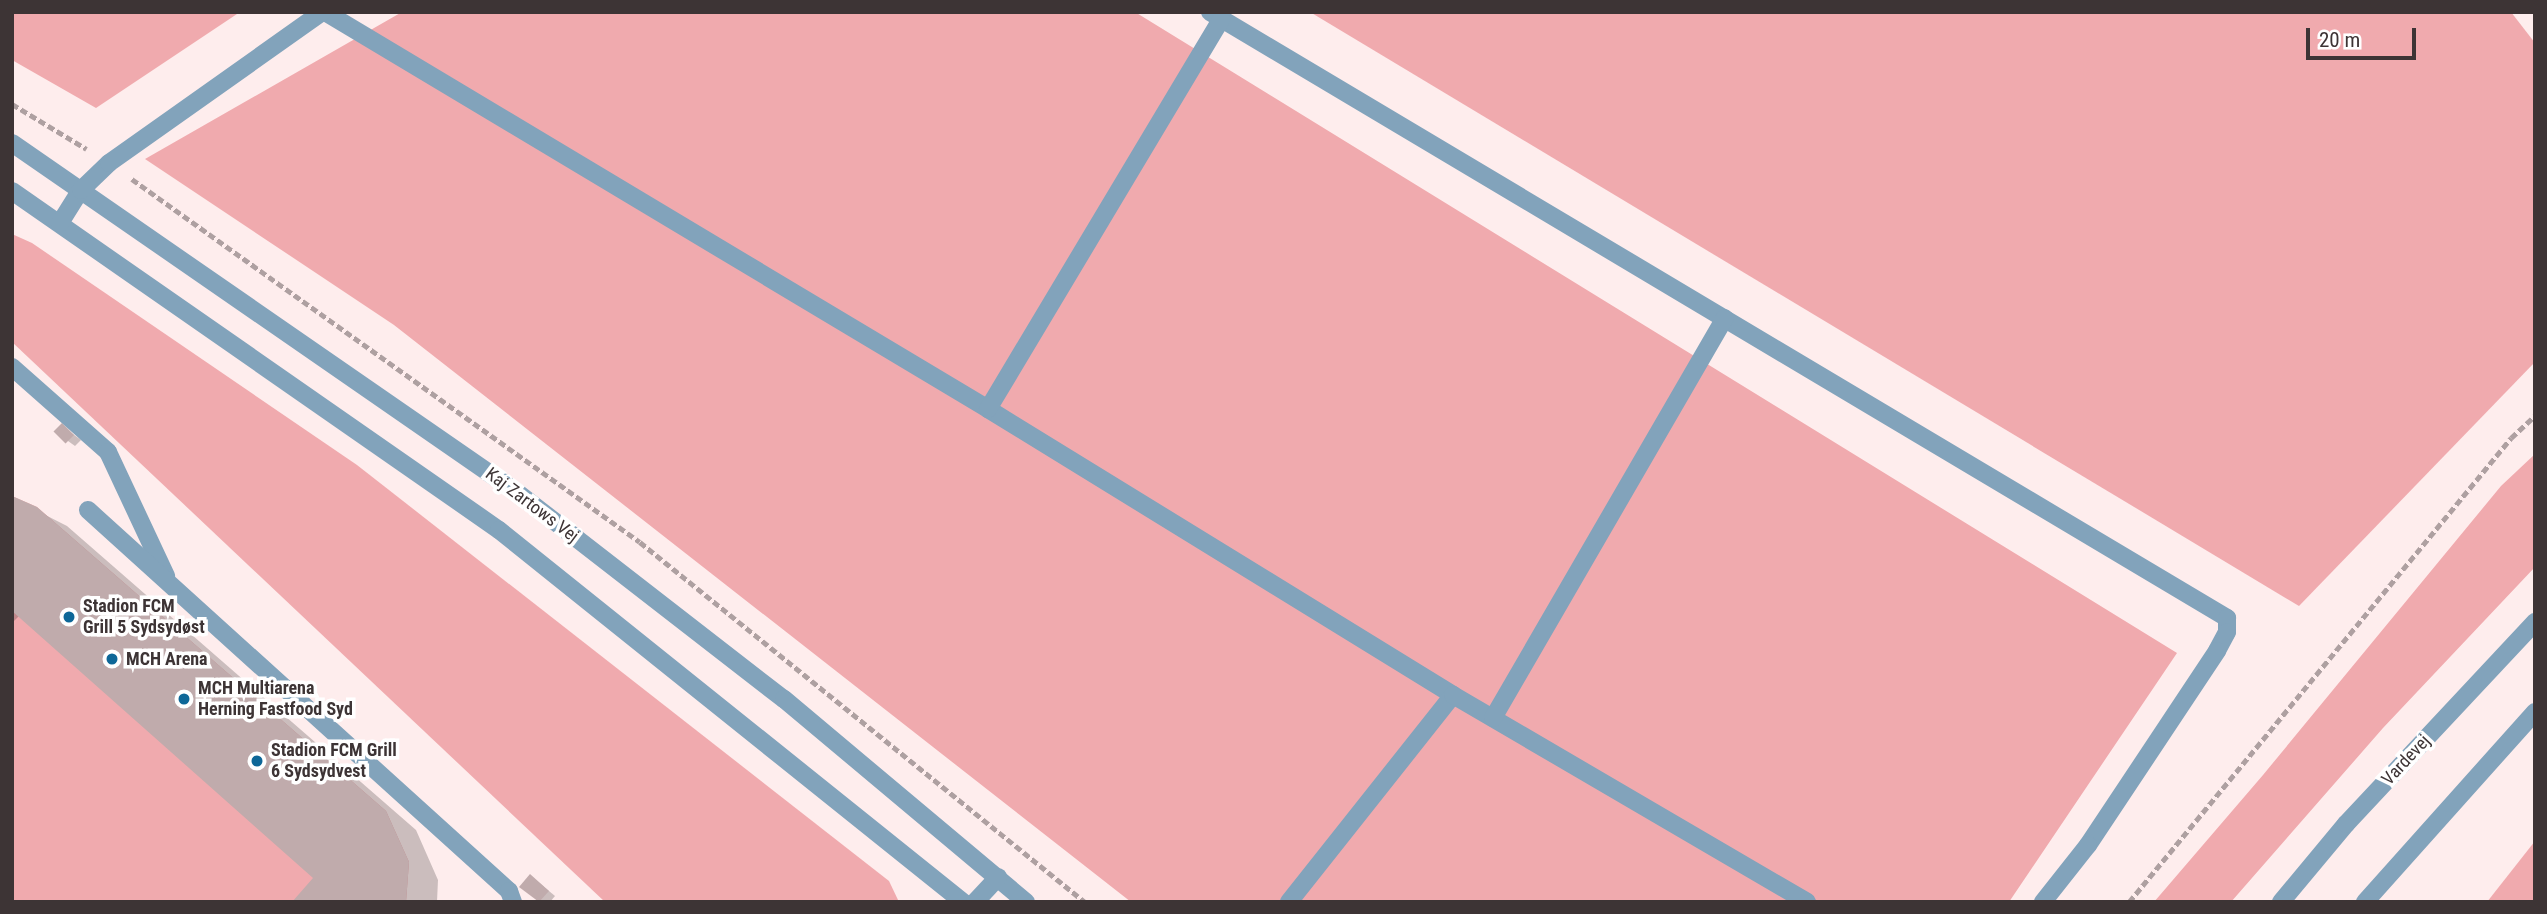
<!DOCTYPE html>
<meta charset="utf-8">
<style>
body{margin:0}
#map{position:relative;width:2547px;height:914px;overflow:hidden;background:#feeded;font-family:"Roboto Condensed",sans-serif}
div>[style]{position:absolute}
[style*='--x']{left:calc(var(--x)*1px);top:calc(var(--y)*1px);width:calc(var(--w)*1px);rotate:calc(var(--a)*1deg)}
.green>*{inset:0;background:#f0aaae}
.shadow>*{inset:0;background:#0003}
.building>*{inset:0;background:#c0abac;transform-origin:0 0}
.path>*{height:4.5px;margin-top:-2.25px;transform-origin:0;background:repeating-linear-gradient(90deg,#aea0a1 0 7px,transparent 0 10.5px)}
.minor>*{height:18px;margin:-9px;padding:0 9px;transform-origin:9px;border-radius:9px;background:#82a3bb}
.dots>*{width:19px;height:19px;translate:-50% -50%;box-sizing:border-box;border:4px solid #fff;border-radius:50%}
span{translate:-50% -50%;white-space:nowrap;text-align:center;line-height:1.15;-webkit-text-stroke:7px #fff;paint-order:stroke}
.street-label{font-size:18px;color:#3d3435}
.poi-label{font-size:18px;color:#3d3435;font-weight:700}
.left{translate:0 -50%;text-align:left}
.frame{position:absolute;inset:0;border:14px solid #3d3435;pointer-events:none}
.scale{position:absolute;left:2306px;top:28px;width:110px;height:32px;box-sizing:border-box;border:4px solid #3d3435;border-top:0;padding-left:9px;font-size:21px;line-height:24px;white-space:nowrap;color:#3d3435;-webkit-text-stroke:5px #fff;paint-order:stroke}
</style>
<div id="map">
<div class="green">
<div style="clip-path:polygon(12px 12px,240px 12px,96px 108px,12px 60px)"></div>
<div style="clip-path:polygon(402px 12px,1135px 12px,2177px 653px,2009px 902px,1131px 902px,394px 325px,145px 159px)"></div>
<div style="clip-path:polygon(1310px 12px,2511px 12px,2535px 43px,2535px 362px,2299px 606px)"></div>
<div style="clip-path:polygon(12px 234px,32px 243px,357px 465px,889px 881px,899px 902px,605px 902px,12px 342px)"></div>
<div style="clip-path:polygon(2535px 454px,2535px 567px,2383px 728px,2231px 902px,2154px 902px,2263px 775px,2501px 486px)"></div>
<div style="clip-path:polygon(12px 496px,37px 507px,386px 811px,409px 862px,406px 902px,12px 902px)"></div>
<div style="clip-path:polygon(2535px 841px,2535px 902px,2487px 902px)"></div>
</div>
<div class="shadow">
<div style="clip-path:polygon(62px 426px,81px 440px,75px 446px,68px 441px)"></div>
<div style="clip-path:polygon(12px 498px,67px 526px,416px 830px,438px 880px,437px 902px,295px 902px,316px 878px,20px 615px,12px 623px)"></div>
<div style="clip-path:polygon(531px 876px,555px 896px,550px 902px,540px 902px,522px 887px)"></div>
</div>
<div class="building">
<div style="left:62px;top:423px;width:17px;height:12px;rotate:45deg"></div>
<div style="clip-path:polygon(12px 496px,37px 507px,386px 811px,409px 862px,406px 902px,292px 902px,313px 878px,12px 611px)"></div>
<div style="clip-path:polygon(530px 874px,549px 891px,539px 902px,519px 887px)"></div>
</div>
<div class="path">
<div style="--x:12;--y:104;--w:87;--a:31"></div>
<div style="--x:132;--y:179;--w:624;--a:35.55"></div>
<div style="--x:640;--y:542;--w:572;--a:38.97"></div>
<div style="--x:2129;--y:902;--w:601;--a:-50.54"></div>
<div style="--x:2511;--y:438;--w:33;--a:-43"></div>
</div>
<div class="minor">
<div style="--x:325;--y:12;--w:773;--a:30.91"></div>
<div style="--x:988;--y:409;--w:546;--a:31.59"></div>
<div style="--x:1453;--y:695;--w:264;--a:128.4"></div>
<div style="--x:1210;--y:12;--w:1184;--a:30.79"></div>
<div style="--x:2227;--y:618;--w:14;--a:90"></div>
<div style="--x:2227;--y:632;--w:21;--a:118"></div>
<div style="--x:2217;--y:651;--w:233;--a:123.6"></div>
<div style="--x:2088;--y:845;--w:73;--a:128.3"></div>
<div style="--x:12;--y:143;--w:615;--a:34.67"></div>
<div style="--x:518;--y:493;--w:336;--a:37.8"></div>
<div style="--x:784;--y:699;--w:316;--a:40"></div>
<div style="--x:12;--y:191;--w:593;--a:34.84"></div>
<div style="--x:499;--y:530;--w:595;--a:38.72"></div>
<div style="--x:60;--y:223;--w:39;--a:-58"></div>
<div style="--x:81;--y:190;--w:39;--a:-44"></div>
<div style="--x:109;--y:163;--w:261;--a:-35.3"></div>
<div style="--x:12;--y:367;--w:128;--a:41.5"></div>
<div style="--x:108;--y:452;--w:137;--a:64.9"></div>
<div style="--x:988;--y:409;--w:454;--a:-59.1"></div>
<div style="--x:88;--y:510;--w:568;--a:42.14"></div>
<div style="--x:509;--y:891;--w:12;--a:70"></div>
<div style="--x:1453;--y:695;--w:410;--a:30.3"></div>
<div style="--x:1493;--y:718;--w:462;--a:-59.9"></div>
<div style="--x:975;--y:902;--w:34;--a:-47"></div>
<div style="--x:2281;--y:902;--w:102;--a:-50.2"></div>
<div style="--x:2346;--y:824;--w:277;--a:-46.9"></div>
<div style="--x:2365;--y:902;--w:255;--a:-48.2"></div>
</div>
<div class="dots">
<div style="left:69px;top:617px;background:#0e6798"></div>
<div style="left:112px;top:659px;background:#0e6798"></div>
<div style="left:184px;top:699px;background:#0e6798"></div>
<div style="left:257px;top:761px;background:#0e6798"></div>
</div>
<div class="street-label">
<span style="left:532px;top:505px;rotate:37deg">Kaj Zartows Vej</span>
<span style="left:2406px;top:760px;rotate:-47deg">Vardevej</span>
</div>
<div class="poi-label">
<span class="left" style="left:83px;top:617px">Stadion FCM<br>Grill 5 Sydsydøst</span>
<span class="left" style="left:126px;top:659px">MCH Arena</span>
<span class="left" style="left:198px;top:699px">MCH Multiarena<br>Herning Fastfood Syd</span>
<span class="left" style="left:271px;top:761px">Stadion FCM Grill<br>6 Sydsydvest</span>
</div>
<div class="frame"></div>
<div class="scale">20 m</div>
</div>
